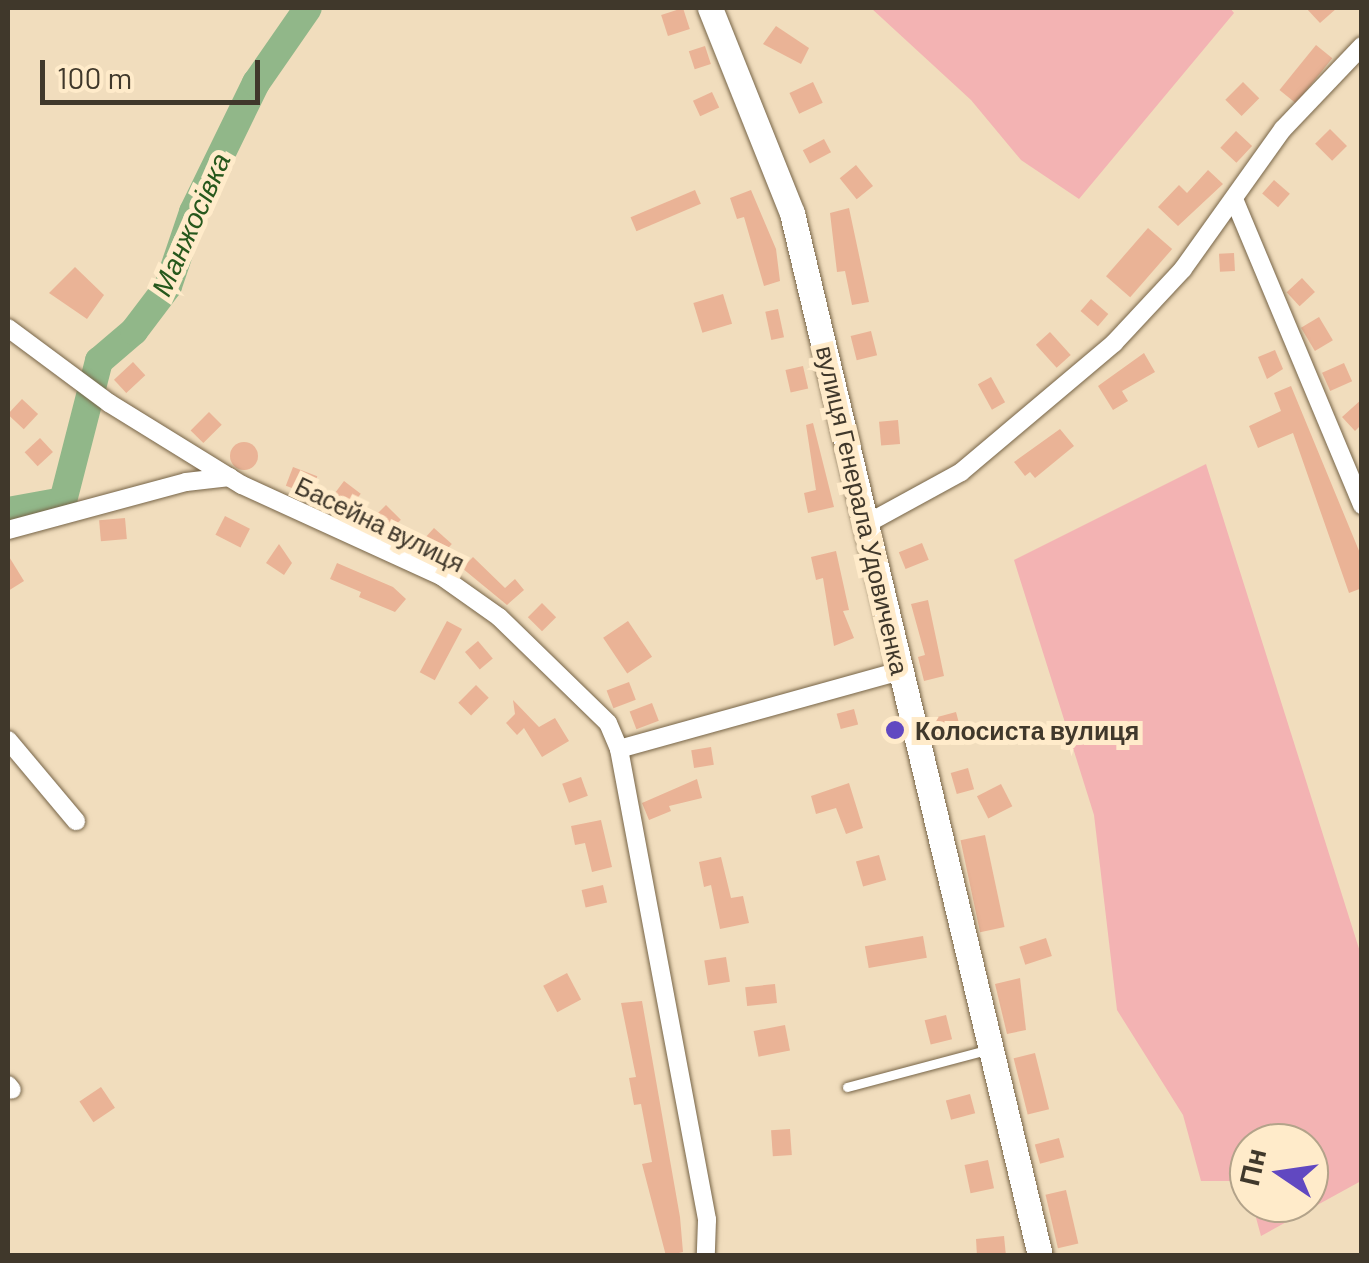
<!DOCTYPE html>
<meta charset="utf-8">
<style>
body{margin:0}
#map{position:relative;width:1369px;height:1263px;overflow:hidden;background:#f1ddbd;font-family:Barlow,sans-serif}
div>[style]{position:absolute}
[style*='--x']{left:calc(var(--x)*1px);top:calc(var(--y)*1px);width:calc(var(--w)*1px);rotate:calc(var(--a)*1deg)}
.green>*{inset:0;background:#f3b3b3}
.river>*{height:28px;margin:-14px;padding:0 14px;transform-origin:14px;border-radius:14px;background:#91b789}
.building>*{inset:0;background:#eab396;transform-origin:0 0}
.round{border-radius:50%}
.roads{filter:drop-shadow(0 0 2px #766447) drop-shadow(0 0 2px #766447)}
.service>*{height:9px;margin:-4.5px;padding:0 4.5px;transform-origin:4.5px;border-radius:4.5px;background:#fff}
.minor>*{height:18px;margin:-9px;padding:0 9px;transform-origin:9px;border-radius:9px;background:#fff}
.secondary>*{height:25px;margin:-12.5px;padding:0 12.5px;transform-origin:12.5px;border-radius:12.5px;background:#fff}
.dots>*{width:28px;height:28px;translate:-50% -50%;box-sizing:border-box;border:5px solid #ffebca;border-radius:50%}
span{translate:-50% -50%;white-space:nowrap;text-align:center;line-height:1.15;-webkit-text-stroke:10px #ffebca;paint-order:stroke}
.street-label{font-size:25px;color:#40382b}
.poi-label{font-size:25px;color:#40382b;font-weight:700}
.left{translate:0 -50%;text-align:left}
.water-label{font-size:28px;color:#26581c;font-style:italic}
.frame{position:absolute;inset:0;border:10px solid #40382b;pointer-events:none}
.north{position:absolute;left:1229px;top:1123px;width:100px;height:100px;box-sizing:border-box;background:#ffebca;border:2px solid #b3a38a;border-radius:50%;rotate:283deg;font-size:28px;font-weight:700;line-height:40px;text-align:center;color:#40382b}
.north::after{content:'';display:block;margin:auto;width:35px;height:45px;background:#6148c1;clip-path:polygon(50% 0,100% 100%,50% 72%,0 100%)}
.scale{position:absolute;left:40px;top:60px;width:220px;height:45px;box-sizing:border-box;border:5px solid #40382b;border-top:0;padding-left:12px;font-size:30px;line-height:35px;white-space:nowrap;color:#40382b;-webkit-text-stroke:8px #ffebca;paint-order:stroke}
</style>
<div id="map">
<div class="green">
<div style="clip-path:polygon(871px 8px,1230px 8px,1234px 13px,1079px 199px,1021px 160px,971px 100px)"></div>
<div style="clip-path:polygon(1206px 464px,1361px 955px,1361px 1181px,1261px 1236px,1252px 1203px,1309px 1203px,1309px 1143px,1249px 1143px,1249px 1192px,1246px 1181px,1201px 1181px,1183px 1115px,1117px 1010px,1094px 815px,1014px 560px)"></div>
</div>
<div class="river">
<div style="--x:8;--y:511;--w:56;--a:-10.3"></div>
<div style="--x:63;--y:501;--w:145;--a:-75.6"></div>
<div style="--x:99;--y:361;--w:46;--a:-40.6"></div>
<div style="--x:134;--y:331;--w:56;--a:-52.9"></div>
<div style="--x:168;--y:286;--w:78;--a:-71.3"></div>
<div style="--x:193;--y:212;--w:144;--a:-64"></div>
<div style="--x:256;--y:83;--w:91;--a:-55.3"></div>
</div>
<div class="building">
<div style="left:683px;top:8px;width:22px;height:23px;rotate:72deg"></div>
<div style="clip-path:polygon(1306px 8px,1337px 8px,1320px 23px)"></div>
<div style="clip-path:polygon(776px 26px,809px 48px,801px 64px,763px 44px)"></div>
<div style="left:1316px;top:45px;width:21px;height:58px;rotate:39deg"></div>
<div style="left:705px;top:46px;width:19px;height:17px;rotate:72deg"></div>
<div style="left:813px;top:82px;width:23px;height:26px;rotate:65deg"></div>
<div style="left:1243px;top:82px;width:23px;height:25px;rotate:45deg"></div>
<div style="left:712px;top:92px;width:17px;height:21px;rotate:65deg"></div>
<div style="left:1330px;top:129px;width:24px;height:21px;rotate:45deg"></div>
<div style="left:1236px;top:131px;width:22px;height:23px;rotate:43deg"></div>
<div style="left:824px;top:139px;width:15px;height:24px;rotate:62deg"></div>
<div style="left:856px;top:165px;width:27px;height:21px;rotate:51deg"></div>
<div style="clip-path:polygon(1208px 170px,1223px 184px,1178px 226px,1158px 207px,1179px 185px,1187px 193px)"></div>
<div style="left:1274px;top:180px;width:21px;height:18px;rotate:41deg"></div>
<div style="left:695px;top:190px;width:15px;height:70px;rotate:67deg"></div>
<div style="clip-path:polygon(751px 190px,776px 249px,780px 281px,764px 286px,744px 217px,737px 219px,730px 198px)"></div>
<div style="clip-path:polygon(849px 208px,869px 302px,852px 305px,845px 271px,837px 272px,830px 213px)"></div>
<div style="left:1148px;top:228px;width:32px;height:64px;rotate:41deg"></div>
<div style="left:1234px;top:253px;width:18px;height:15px;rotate:87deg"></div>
<div style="clip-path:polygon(75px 267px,104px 295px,87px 319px,49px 293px)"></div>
<div style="left:1302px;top:278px;width:19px;height:21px;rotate:47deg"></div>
<div style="left:723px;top:294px;width:31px;height:31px;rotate:73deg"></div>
<div style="left:1091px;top:299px;width:23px;height:16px;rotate:41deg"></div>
<div style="left:778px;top:309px;width:29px;height:13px;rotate:78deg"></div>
<div style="left:1319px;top:317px;width:27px;height:21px;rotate:59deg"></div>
<div style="left:871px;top:331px;width:25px;height:21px;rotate:76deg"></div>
<div style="left:1050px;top:332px;width:31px;height:19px;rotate:48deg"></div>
<div style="clip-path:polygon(1275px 350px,1283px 369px,1267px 379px,1258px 357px)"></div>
<div style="clip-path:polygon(1144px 353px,1155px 372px,1122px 391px,1128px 401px,1113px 410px,1098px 386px)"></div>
<div style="left:133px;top:362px;width:18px;height:26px;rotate:47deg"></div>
<div style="left:1344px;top:363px;width:20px;height:24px;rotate:66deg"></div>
<div style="left:803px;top:366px;width:23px;height:18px;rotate:77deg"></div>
<div style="left:991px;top:377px;width:29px;height:15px;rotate:61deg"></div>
<div style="clip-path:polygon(1291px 386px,1362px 558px,1362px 588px,1349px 593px,1293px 433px,1258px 448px,1249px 426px,1281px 411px,1274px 393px)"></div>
<div style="left:22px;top:399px;width:22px;height:21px;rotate:43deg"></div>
<div style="clip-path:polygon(1362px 399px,1362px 424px,1355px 431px,1342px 417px)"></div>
<div style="left:209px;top:412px;width:18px;height:26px;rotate:45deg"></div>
<div style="left:898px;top:420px;width:24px;height:19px;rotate:85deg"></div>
<div style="clip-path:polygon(813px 423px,834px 507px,808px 513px,804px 493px,816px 490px,806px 425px)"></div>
<div style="clip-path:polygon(1060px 429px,1074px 446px,1035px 478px,1030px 472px,1025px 476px,1014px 462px)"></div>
<div style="left:40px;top:438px;width:19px;height:21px;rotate:47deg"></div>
<div class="round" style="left:230px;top:442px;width:28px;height:28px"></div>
<div style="left:293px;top:467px;width:26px;height:20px;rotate:21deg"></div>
<div style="left:344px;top:481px;width:21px;height:20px;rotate:37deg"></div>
<div style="left:386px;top:505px;width:21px;height:18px;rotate:45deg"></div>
<div style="left:225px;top:516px;width:28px;height:21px;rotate:27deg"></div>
<div style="left:125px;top:518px;width:21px;height:26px;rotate:85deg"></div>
<div style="left:434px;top:528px;width:24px;height:20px;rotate:42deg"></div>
<div style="left:922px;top:543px;width:18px;height:25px;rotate:68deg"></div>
<div style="clip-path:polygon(279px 544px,292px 563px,284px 575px,266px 563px)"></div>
<div style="clip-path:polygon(836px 551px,849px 610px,843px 611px,854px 638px,834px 646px,823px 578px,816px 580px,811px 557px)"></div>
<div style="clip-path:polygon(8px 555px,24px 581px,8px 591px)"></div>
<div style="clip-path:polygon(473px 557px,505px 588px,515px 579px,524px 590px,507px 605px,462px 568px)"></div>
<div style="clip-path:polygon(337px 563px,393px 587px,406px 599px,395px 612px,359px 597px,361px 592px,330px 579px)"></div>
<div style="clip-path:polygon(928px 600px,944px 676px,924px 681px,918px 657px,925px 655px,911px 604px)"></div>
<div style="left:542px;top:603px;width:20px;height:20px;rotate:45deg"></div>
<div style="left:447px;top:621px;width:17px;height:58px;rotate:28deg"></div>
<div style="left:628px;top:621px;width:43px;height:30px;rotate:56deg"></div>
<div style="left:478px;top:641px;width:23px;height:17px;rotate:50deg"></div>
<div style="left:629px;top:682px;width:19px;height:24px;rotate:69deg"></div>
<div style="left:476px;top:685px;width:18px;height:25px;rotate:45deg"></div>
<div style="clip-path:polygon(513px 700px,539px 727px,555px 718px,569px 741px,542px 757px,524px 728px,517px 735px,506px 723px,515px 714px)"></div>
<div style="left:652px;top:703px;width:19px;height:24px;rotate:69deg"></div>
<div style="left:854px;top:709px;width:16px;height:18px;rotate:75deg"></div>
<div style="left:956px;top:712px;width:20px;height:25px;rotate:75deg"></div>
<div style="left:711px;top:747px;width:18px;height:20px;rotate:81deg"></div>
<div style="left:968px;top:768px;width:22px;height:18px;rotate:74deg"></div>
<div style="left:581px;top:777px;width:20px;height:20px;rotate:70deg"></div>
<div style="clip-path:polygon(697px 779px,702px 798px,669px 806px,671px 811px,649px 820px,642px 803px)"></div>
<div style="clip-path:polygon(849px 783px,863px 828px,846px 834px,836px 808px,816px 814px,811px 796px)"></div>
<div style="left:1001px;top:784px;width:25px;height:27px;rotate:63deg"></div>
<div style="clip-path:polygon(601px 820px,612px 867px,592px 872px,585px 843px,575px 845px,571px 826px)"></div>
<div style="left:985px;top:835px;width:94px;height:25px;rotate:78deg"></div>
<div style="left:879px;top:855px;width:26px;height:24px;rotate:74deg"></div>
<div style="clip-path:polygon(721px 857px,731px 898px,743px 896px,749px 923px,720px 929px,711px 885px,704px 887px,699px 862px)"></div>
<div style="left:603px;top:885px;width:18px;height:22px;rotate:77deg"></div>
<div style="left:923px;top:936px;width:22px;height:59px;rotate:80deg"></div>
<div style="left:1046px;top:938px;width:19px;height:28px;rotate:72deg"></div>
<div style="left:726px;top:957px;width:25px;height:22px;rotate:81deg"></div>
<div style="left:567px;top:973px;width:30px;height:27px;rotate:62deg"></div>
<div style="clip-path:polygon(1020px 978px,1026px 1030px,1007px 1034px,995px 984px)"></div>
<div style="left:775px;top:984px;width:19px;height:30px;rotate:84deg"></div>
<div style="clip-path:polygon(642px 1001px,680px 1217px,683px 1252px,666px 1256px,642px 1164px,652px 1162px,641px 1104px,634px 1105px,629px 1078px,636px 1077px,621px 1003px)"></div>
<div style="left:946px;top:1015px;width:25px;height:22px;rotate:76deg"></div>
<div style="left:785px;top:1025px;width:26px;height:32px;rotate:79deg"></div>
<div style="left:1035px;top:1053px;width:58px;height:22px;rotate:76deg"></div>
<div style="left:101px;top:1087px;width:25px;height:26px;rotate:56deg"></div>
<div style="left:970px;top:1094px;width:20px;height:25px;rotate:75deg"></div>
<div style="left:790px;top:1129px;width:26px;height:19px;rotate:86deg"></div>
<div style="left:1059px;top:1138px;width:20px;height:25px;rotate:75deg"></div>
<div style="left:988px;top:1160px;width:29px;height:24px;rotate:78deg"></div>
<div style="left:1066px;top:1190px;width:55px;height:21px;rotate:77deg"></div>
<div style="clip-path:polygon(1004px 1236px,1006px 1256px,977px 1256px,976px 1239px)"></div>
</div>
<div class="roads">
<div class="service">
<div style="--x:847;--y:1087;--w:144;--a:-14.9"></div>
</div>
<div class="minor">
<div style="--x:1234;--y:199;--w:332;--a:67.3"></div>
<div style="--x:8;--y:328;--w:126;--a:36.6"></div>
<div style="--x:109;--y:403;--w:156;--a:31.7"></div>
<div style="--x:242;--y:485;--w:219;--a:24.6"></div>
<div style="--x:441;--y:576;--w:71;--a:35.3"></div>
<div style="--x:499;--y:617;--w:152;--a:44.2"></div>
<div style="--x:608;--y:723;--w:28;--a:67"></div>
<div style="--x:619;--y:749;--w:479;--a:79.4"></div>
<div style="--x:707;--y:1220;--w:36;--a:92"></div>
<div style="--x:868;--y:523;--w:106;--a:-28.7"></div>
<div style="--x:961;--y:472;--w:200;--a:-40.1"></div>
<div style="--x:1114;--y:343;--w:101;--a:-47"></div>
<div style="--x:1183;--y:269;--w:172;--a:-54.5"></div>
<div style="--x:1283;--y:129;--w:115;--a:-46.4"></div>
<div style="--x:8;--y:530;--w:184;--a:-15.1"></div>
<div style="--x:186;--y:482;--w:44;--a:-6.5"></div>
<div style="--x:8;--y:740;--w:106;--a:50"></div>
<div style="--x:619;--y:749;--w:293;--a:-15.5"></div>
<div style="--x:8;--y:1085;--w:6;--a:51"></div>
</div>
<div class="secondary">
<div style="--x:710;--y:8;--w:221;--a:68.2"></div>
<div style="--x:792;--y:213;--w:1072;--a:76.62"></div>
</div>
</div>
<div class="dots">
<div style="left:895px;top:730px;background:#6148c1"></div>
</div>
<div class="street-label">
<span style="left:863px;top:510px;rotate:77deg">вулиця Генерала Удовиченка</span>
<span style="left:380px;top:524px;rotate:26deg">Басейна вулиця</span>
</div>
<div class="poi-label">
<span class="left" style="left:915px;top:730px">Колосиста вулиця</span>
</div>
<div class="water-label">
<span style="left:190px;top:224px;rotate:-66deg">Манжосівка</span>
</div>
<div class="frame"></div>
<div class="north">Пн</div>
<div class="scale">100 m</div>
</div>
